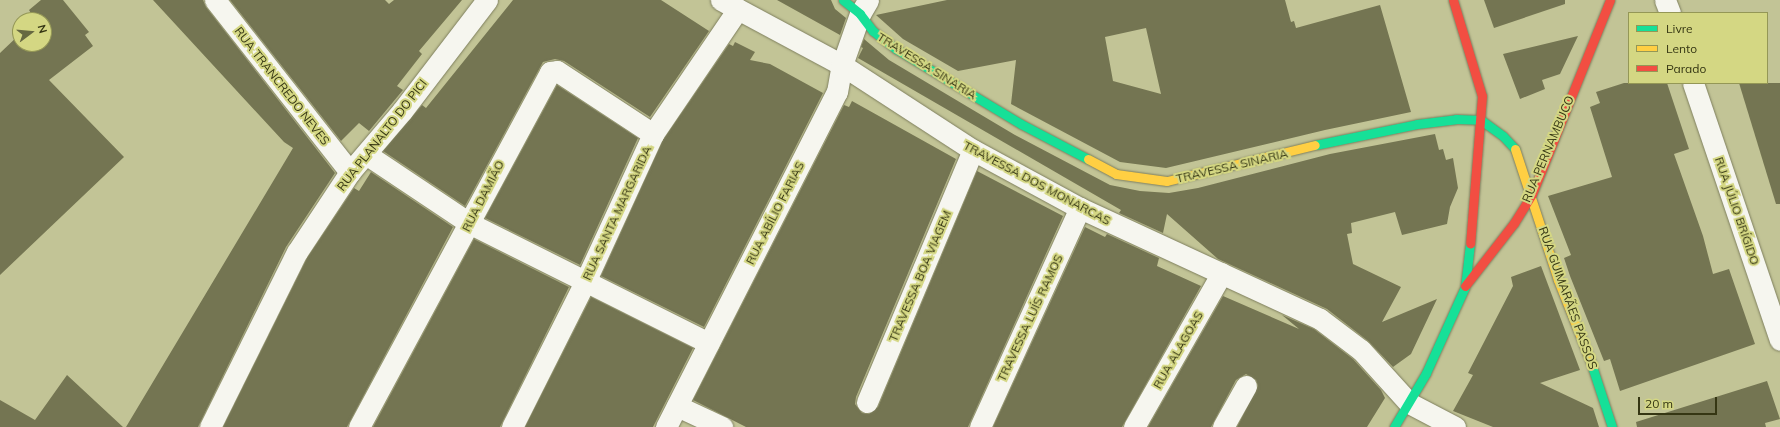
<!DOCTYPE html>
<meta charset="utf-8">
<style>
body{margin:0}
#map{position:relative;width:1780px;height:427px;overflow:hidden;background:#c2c496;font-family:Mulish,sans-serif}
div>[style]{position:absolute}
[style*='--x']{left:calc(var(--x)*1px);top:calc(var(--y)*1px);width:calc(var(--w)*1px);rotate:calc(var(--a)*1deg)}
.building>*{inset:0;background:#747552}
.roads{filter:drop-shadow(0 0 1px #7e7f5e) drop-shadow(0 0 1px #7e7f5e)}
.street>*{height:21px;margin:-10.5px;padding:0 10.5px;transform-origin:10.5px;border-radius:10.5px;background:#f6f6ef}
.fast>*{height:9px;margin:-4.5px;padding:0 4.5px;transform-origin:4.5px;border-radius:4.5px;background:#16e098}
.slow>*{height:9px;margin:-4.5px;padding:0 4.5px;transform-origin:4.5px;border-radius:4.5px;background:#ffcf43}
.jam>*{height:9px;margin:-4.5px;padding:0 4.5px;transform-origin:4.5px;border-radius:4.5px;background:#f24e42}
span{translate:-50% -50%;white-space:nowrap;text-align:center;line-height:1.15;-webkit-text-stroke:4px #d4d783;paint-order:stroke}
.street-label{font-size:12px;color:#353613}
.legend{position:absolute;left:1628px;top:12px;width:140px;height:72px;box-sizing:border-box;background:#d4d783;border:1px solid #949756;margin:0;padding:5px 7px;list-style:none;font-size:12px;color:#353613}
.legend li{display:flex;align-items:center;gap:8px;height:20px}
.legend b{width:20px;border:1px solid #949756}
.north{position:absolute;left:12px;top:12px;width:40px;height:40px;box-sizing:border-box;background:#d4d783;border:1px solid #949756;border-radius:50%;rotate:74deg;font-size:11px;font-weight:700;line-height:16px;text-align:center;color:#353613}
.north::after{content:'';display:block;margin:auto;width:14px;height:18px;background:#666841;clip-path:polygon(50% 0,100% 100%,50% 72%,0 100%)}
.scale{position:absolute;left:1638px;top:397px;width:79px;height:18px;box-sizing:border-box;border:2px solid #353613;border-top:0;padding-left:5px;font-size:12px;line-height:14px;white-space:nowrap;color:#353613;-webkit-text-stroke:3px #d4d783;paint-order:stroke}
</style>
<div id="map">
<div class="building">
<div style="clip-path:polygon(41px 0,63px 0,89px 32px,85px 35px,93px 46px,49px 80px,124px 157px,0 275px,0 53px,20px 34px,20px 44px,44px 44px,44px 20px,35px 20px,29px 10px)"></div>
<div style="clip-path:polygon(153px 0,203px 0,206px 7px,335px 173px,286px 247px,198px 427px,126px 427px,293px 148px,284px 142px)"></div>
<div style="clip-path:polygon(230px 0,385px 0,389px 4px,394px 0,462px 0,419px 51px,422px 54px,397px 86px,403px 90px,369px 131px,359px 123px,341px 141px)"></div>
<div style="clip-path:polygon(513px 0,661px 0,709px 31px,650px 117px,564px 61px,555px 59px,543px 62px,465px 206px,383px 151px,422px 105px,426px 108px)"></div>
<div style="clip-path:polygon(777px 0,831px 0,835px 9px,846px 18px,840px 35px)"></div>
<div style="clip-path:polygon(evenodd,947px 0,1285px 0,1291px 22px,1294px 21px,1296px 28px,1380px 5px,1411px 112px,1325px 130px,1166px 168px,1120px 162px,1011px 104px,1016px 60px,958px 71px,903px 39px,876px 15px,947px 0,1146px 28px,1161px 94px,1113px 81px,1105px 37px,1146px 28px)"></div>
<div style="clip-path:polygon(1484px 0,1565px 0,1565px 4px,1494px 28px)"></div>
<div style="clip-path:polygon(1578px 36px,1560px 74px,1542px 80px,1545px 89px,1520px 99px,1503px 54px)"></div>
<div style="clip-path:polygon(864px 39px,889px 60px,1015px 135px,1110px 185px,1140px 191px,1169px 193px,1198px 188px,1330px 154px,1435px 134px,1439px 150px,1443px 149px,1446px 160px,1453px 158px,1458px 188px,1450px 207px,1447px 224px,1402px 235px,1395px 212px,1351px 223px,1352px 233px,1347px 234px,1353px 264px,1401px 287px,1382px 322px,1437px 299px,1411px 354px,1393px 367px,1368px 341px,1327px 309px,1218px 259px,1167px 214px,1163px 233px,1119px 213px,1121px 210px,858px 58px,863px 48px,861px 47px)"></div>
<div style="clip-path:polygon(735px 42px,755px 52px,750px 60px,770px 64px,823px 93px,704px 327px,601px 276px,663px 140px,729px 44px,733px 46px)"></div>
<div style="clip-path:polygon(1624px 83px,1667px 83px,1689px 149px,1674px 154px,1703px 236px,1713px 274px,1729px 269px,1755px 344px,1620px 391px,1610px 359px,1604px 361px,1570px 276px,1564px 258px,1571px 255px,1548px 196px,1612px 177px,1590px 107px,1600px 103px,1596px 92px)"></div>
<div style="clip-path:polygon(1739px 83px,1780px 83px,1780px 204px,1776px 204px)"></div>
<div style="clip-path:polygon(557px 85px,638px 138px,580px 265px,485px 218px)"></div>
<div style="clip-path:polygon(852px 101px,956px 159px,856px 397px,855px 404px,862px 413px,869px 414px,878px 407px,977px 171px,1063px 216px,968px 427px,746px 427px,693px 400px,844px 105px,849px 107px)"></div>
<div style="clip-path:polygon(371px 172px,453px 227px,347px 427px,223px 427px,307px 258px,354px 188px,359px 191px)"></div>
<div style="clip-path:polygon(1085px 227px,1105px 237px,1107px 234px,1159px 258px,1157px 266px,1201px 286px,1122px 427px,993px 427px)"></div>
<div style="clip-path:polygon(474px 239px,569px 287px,500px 427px,373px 427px)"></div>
<div style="clip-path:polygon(1541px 266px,1580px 370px,1540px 383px,1593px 408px,1599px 427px,1493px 427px,1453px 411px,1473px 375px,1468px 373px,1513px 286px,1511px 277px)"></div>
<div style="clip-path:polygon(1223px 296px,1299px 329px,1282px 315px,1314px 329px,1353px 359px,1381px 390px,1385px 398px,1367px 427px,1237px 427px,1258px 386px,1256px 380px,1246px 374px,1236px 380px,1211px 427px,1148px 427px)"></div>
<div style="clip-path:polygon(591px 297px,693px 348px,653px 427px,525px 427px)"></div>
<div style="clip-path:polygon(67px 375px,123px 427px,0 427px,0 400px,35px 420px)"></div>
<div style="clip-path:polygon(1767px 381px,1780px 419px,1765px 423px,1766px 427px,1637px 427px,1636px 422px)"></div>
</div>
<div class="roads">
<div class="street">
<div style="--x:215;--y:0;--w:219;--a:51.9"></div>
<div style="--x:721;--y:0;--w:137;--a:28.2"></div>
<div style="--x:842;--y:65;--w:156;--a:33"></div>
<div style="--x:973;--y:150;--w:122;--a:28.5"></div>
<div style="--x:1080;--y:208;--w:264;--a:24.8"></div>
<div style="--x:1320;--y:319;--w:51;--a:37.1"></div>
<div style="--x:1361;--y:350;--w:72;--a:47.8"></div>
<div style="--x:1409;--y:403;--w:52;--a:27.6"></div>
<div style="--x:1665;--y:0;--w:14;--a:69"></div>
<div style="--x:1693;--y:83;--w:271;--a:71.3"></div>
<div style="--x:366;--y:154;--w:124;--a:33.8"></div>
<div style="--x:469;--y:223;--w:268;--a:26.6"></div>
<div style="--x:867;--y:402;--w:273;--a:-67.2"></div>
<div style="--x:677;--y:406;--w:50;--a:25"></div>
<div style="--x:210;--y:427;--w:195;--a:-63.6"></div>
<div style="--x:297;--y:252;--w:96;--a:-56.5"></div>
<div style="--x:350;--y:172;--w:80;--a:-49.6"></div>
<div style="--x:402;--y:111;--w:140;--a:-52.6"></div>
<div style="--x:359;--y:427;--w:403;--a:-61.7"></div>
<div style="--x:550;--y:72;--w:7;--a:-8"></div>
<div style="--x:557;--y:71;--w:115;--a:33.3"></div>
<div style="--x:512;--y:427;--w:162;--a:-63.3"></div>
<div style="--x:585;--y:282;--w:163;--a:-65.3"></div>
<div style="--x:653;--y:134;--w:151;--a:-55.8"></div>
<div style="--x:666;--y:427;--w:376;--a:-63"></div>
<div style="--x:837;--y:92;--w:27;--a:-80"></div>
<div style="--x:842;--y:65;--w:54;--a:-70.6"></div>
<div style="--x:860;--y:14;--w:16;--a:-60"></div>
<div style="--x:980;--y:427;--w:241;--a:-65.5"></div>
<div style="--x:1134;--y:427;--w:177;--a:-60.3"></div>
<div style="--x:1223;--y:427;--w:47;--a:-60.7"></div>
</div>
<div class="fast">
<div style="--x:843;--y:0;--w:22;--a:39"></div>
<div style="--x:860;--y:14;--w:21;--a:53"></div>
<div style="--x:873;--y:31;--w:29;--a:38"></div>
<div style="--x:896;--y:49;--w:146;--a:31"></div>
<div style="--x:1021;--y:124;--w:76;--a:27.6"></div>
<div style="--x:1315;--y:145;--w:104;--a:-11.6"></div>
<div style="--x:1417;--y:124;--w:39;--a:-7"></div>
<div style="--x:1456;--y:119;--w:25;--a:2"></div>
<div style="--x:1481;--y:120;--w:27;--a:36"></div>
<div style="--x:1503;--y:136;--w:18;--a:47"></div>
<div style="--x:1591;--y:363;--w:67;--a:71.8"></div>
<div style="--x:1394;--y:427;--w:63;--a:-59.3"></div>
<div style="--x:1426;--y:373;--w:94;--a:-65.6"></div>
<div style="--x:1465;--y:287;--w:43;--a:-83.4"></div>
</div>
<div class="slow">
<div style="--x:1515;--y:149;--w:138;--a:71.8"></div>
<div style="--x:1558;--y:280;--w:89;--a:68.3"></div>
<div style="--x:1088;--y:159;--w:32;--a:28"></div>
<div style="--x:1116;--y:174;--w:51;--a:7.8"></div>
<div style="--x:1167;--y:181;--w:152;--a:-13.7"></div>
</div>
<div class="jam">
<div style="--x:1453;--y:0;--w:100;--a:73.2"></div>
<div style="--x:1482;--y:96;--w:148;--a:94.6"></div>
<div style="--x:1465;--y:286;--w:80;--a:-52.1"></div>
<div style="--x:1514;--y:223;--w:34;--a:-58"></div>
<div style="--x:1532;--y:194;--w:209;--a:-68.1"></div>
</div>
</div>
<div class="street-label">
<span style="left:927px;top:66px;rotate:32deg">TRAVESSA SINARIA</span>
<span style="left:282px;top:86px;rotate:52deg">RUA TRANCREDO NEVES</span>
<span style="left:382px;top:135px;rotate:-52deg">RUA PLANALTO DO PICI</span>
<span style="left:1548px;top:149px;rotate:-67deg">RUA PERNAMBUCO</span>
<span style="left:1232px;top:166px;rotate:-13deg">TRAVESSA SINARIA</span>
<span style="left:1037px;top:183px;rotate:28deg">TRAVESSA DOS MONARCAS</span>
<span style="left:483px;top:196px;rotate:-63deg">RUA DAMIÃO</span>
<span style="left:1737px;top:211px;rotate:71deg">RUA JÚLIO BRÍGIDO</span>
<span style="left:617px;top:213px;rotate:-65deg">RUA SANTA MARGARIDA</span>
<span style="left:775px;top:213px;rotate:-63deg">RUA ABÍLIO FARIAS</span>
<span style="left:920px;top:276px;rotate:-67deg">TRAVESSA BOA VIAGEM</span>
<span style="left:1568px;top:298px;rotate:70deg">RUA GUIMARÃES PASSOS</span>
<span style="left:1030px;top:318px;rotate:-65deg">TRAVESSA LUÍS RAMOS</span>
<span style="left:1178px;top:350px;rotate:-60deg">RUA ALAGOAS</span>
</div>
<ul class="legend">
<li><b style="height:5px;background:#16e098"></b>Livre</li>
<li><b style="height:5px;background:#ffcf43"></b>Lento</li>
<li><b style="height:5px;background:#f24e42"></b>Parado</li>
</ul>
<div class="north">N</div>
<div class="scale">20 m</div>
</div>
